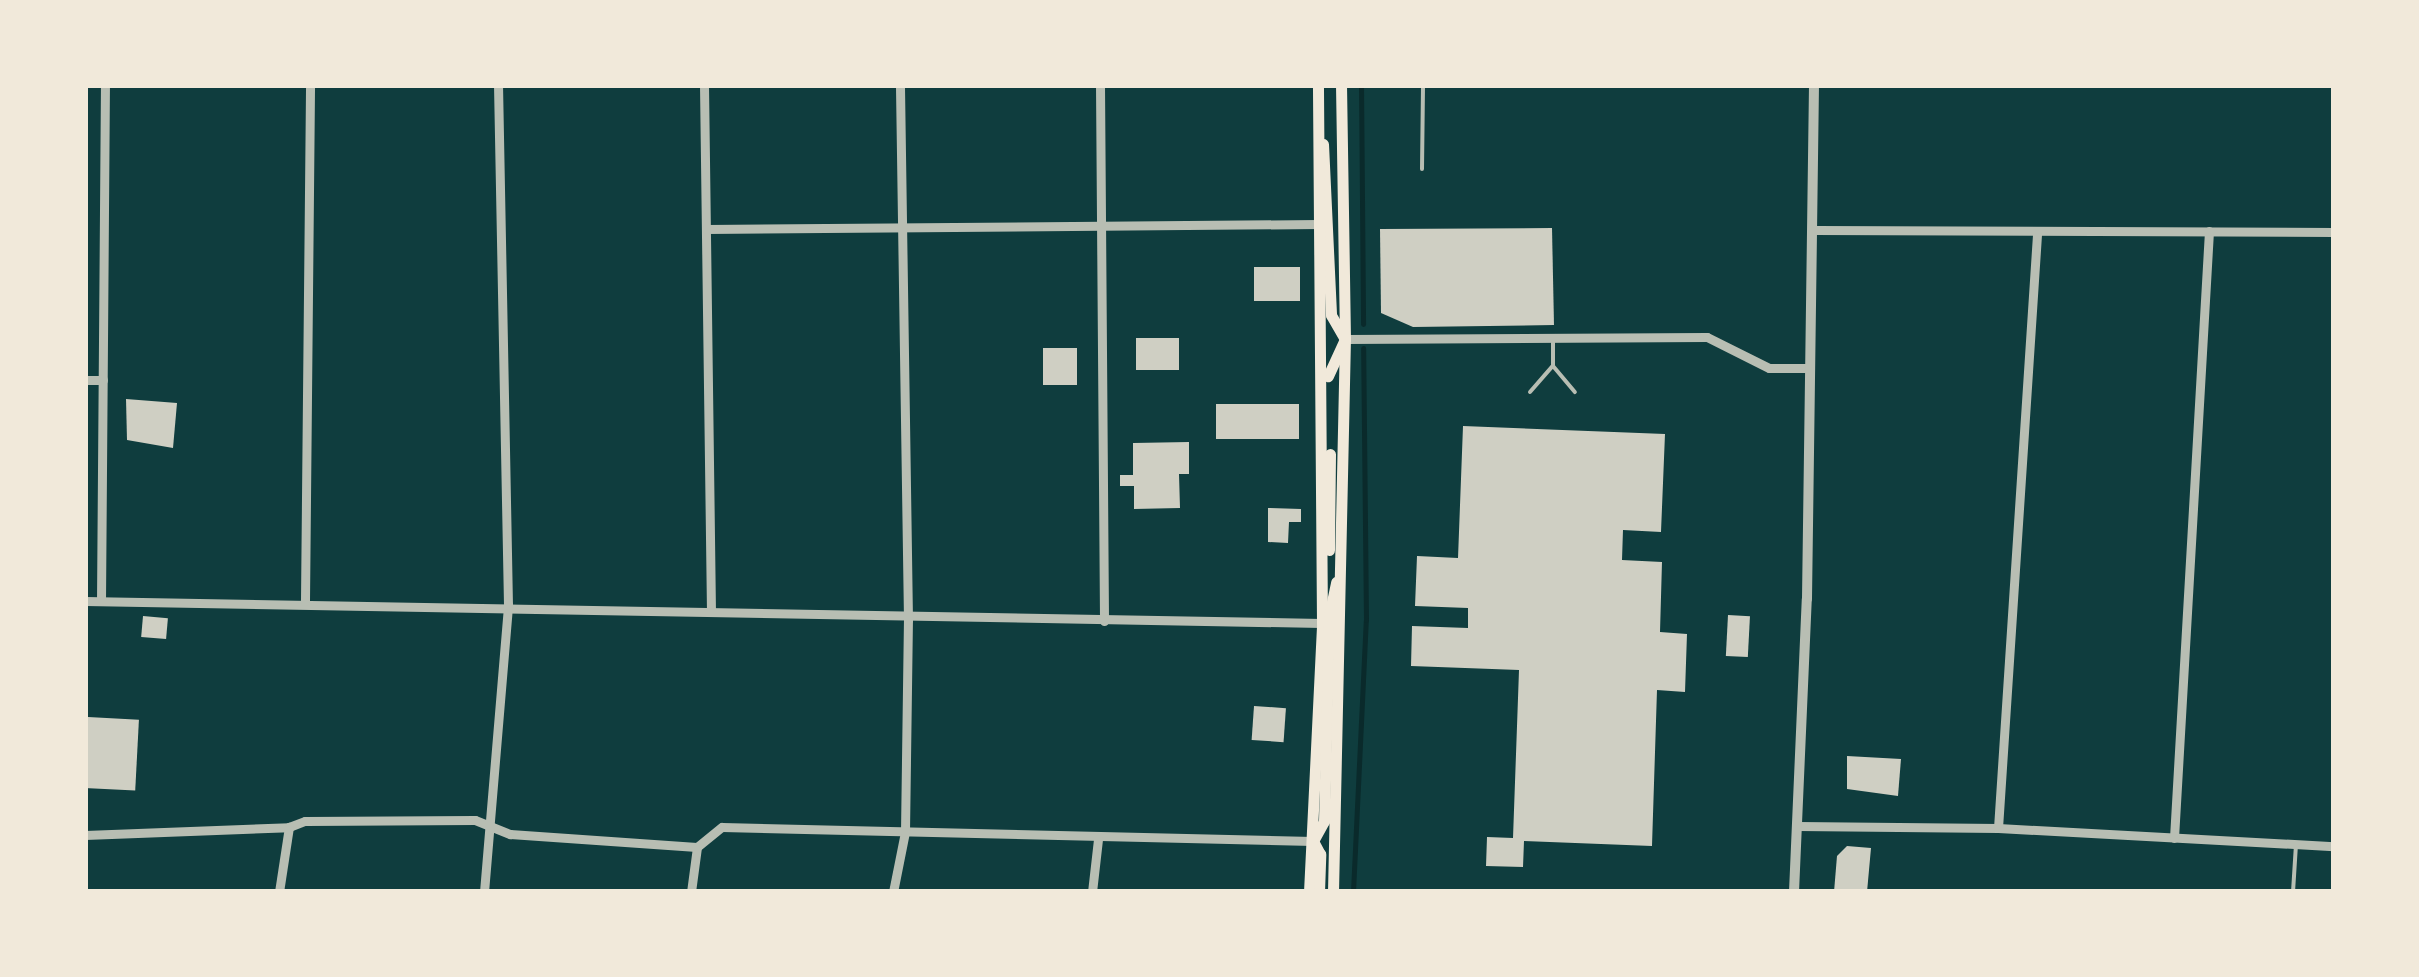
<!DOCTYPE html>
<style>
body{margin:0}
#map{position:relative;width:2419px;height:977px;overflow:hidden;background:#0f3d3e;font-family:Helvetica,sans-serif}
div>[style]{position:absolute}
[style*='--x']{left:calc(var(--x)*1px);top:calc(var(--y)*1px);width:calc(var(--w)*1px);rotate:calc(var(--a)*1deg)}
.stream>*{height:5px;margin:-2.5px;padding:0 2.5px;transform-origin:2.5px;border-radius:2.5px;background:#0a2a2b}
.building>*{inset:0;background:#cfcfc3;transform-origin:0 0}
.service>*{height:4px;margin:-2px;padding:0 2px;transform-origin:2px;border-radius:2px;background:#b8beb3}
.minor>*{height:9px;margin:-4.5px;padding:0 4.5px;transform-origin:4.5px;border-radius:4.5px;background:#b8beb3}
.tertiary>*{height:10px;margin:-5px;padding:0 5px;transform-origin:5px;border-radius:5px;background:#b8beb3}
.secondary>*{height:11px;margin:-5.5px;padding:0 5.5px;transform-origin:5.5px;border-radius:5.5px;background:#f1e9da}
span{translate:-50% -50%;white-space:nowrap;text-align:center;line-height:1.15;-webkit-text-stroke:8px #f1e9da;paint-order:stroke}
.frame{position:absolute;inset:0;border:88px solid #f1e9da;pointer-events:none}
</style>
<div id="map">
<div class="stream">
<div style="--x:1361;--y:85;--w:239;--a:89.5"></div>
<div style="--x:1353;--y:892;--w:272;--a:-87.3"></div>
<div style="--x:1366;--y:620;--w:272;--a:-90.6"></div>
</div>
<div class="building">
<div style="clip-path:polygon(1552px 228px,1554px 325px,1413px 327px,1381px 313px,1380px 229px)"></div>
<div style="left:1254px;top:267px;width:46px;height:34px"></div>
<div style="left:1136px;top:338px;width:43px;height:32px"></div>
<div style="left:1077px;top:348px;width:37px;height:34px;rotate:90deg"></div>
<div style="clip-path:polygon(126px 399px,177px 403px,173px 448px,127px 440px)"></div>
<div style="left:1216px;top:404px;width:83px;height:35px"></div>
<div style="clip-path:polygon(1463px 426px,1665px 434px,1661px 532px,1623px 530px,1622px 560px,1662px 562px,1660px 632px,1687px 634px,1685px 692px,1657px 690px,1652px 846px,1524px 841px,1523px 867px,1486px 866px,1487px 837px,1513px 838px,1519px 670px,1411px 666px,1412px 626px,1468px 628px,1468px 608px,1415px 606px,1417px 556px,1458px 558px)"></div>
<div style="clip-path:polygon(1189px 442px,1189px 474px,1179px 474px,1180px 508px,1134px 509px,1134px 486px,1120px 486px,1120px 475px,1133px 475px,1133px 443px)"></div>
<div style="clip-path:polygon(1268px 508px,1301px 509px,1301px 522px,1289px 522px,1288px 543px,1268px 542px)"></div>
<div style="left:1728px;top:615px;width:22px;height:41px;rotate:3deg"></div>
<div style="left:143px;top:616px;width:25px;height:21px;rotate:5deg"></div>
<div style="left:1254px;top:706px;width:32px;height:34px;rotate:4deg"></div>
<div style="left:88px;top:717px;width:51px;height:71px;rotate:3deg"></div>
<div style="clip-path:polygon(1847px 756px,1901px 759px,1898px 796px,1847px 789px)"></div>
<div style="clip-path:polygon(1847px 846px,1871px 848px,1867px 892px,1834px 892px,1837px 856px)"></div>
</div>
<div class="service">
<div style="--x:1422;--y:169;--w:84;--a:-89.3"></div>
<div style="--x:1553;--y:366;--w:34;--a:50"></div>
<div style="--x:1530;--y:392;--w:35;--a:-49"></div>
<div style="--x:1553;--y:366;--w:28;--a:-90"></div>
<div style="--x:2293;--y:892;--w:48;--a:-86.4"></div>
</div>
<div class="minor">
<div style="--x:704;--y:85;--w:525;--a:89.24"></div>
<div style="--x:1100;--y:85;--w:536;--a:89.57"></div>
<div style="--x:706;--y:229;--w:613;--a:-0.47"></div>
<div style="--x:1815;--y:230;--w:519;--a:0.22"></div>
<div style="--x:1345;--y:339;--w:362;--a:-0.3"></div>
<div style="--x:1707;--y:337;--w:69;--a:26.6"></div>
<div style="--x:1769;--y:368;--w:41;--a:0"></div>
<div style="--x:85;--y:380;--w:18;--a:0"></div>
<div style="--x:85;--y:601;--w:1237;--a:1.02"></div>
<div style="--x:101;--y:601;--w:516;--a:-89.56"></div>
<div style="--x:305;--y:601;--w:516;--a:-89.44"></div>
<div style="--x:1798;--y:826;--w:200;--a:0.6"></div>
<div style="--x:1998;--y:828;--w:336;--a:3.1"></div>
<div style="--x:1998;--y:828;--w:595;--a:-86.24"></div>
<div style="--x:85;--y:835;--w:204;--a:-2.2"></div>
<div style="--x:289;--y:827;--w:17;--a:-21"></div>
<div style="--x:305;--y:821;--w:170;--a:-0.3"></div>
<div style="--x:475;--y:820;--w:38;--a:22"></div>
<div style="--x:510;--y:834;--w:187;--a:4"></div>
<div style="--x:697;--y:847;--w:32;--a:-39"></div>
<div style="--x:722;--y:827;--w:591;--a:1.36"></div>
<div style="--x:2174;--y:838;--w:608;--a:-86.7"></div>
<div style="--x:279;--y:892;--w:66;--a:-81.3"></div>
<div style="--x:484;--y:892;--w:288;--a:-85.2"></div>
<div style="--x:508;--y:605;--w:520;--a:-91.1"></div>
<div style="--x:691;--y:892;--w:45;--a:-82.4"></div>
<div style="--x:893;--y:892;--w:61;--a:-78.7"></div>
<div style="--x:905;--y:832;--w:212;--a:-89.2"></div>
<div style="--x:908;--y:620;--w:535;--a:-90.86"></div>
<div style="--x:1092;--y:892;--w:53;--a:-83.5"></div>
</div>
<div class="tertiary">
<div style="--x:1794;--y:892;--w:293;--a:-87.5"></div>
<div style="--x:1807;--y:599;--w:514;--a:-89.22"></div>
</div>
<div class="secondary">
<div style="--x:1323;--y:144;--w:171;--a:87.3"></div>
<div style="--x:1331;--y:315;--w:28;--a:60"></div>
<div style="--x:1345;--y:339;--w:41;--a:114.7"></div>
<div style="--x:1329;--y:550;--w:96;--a:-89.4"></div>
<div style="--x:1309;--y:892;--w:269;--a:-87.2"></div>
<div style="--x:1322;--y:623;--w:538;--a:-90.43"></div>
<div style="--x:1319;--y:892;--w:38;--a:-88"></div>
<div style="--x:1320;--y:854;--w:15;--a:-118"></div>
<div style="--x:1313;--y:841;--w:23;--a:-61"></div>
<div style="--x:1324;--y:821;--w:205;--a:-88.6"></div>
<div style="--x:1329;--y:616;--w:35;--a:-78"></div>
<div style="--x:1333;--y:892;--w:553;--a:-88.76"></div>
<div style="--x:1345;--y:339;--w:254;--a:-90.9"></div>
</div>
<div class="frame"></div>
</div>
